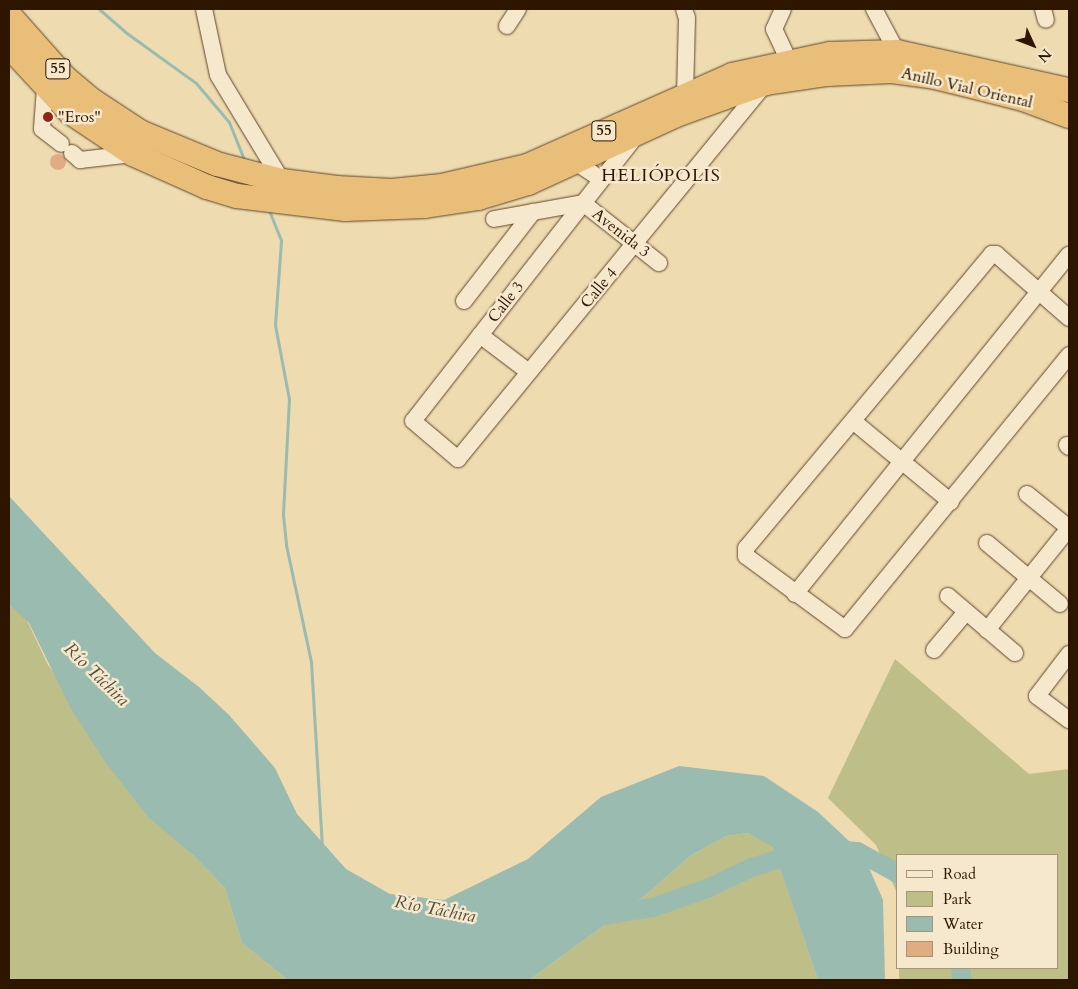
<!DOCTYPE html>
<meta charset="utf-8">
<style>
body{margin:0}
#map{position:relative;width:1078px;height:989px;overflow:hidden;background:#efdbb0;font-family:Cardo,serif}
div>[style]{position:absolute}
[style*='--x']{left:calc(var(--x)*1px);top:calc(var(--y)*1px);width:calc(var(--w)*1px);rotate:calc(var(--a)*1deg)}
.green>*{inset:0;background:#bebe88}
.water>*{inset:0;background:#9abbaf}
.stream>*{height:3px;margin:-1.5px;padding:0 1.5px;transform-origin:1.5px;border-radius:1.5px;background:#9abbaf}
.river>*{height:19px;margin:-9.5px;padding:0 9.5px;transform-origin:9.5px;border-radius:9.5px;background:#9abbaf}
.building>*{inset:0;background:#dfad81}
.round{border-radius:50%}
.roads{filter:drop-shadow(0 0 1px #5e462c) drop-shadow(0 0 1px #5e462c)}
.minor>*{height:16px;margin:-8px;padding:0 8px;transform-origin:8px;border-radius:8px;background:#f5e8cc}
.highway>*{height:24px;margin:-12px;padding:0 12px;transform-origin:12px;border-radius:12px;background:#e8be78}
.dots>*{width:14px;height:14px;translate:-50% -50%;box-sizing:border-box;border:2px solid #f5e8cc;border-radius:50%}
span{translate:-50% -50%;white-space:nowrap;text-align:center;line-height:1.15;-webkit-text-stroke:5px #f5e8cc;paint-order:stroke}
.shield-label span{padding:1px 4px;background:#f5e8cc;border:1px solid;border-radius:4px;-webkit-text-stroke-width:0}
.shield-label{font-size:15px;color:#2e1500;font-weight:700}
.street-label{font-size:16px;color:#2e1500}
.poi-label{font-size:16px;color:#2e1500}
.left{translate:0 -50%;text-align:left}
.neighbourhood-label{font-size:18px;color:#2e1500;letter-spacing:1px}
.water-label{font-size:18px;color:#544f3d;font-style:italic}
.frame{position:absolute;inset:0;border:10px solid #2e1500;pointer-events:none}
.legend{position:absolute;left:896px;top:854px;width:162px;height:115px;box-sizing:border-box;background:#f5e8cc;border:1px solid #a5947a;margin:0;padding:6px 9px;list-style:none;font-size:15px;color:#2e1500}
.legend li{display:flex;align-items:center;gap:10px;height:25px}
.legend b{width:25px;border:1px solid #a5947a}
.north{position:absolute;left:1008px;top:20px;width:50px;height:50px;-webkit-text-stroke:4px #f5e8cc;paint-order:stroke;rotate:133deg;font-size:14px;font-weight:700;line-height:20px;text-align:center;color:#2e1500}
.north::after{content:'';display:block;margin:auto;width:18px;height:22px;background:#2e1500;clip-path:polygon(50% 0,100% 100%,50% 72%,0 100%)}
</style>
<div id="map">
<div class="green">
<div style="clip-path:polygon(9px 582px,48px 665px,192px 854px,225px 888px,242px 943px,288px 980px,9px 980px)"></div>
<div style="clip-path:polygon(895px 659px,1029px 774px,1069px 769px,1069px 980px,899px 980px,899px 968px,1057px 968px,1057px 855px,897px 855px,897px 893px,876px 845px,828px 798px)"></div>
<div style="clip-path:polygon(748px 833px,773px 846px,818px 980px,529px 980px,647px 894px,690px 856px,726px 836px)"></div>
</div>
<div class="water">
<div style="clip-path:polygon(9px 496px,155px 653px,199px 687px,229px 715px,275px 768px,297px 814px,346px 869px,390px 894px,444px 900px,528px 859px,601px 797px,679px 766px,764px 776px,818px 812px,863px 854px,883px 900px,885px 980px,818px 980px,773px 847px,748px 833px,726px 836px,690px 856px,647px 894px,529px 980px,288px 980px,242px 943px,225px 888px,192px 854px,149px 818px,106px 763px,71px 709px,9px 582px)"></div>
</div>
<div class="stream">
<div style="--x:99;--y:9;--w:38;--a:41"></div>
<div style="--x:128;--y:34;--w:84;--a:35.8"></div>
<div style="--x:196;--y:83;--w:51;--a:49.8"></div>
<div style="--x:229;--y:122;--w:43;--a:68.2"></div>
<div style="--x:268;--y:208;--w:35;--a:68"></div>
<div style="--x:281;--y:241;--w:84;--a:94.1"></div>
<div style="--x:275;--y:325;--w:75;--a:79.3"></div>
<div style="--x:289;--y:399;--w:116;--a:93"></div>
<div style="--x:283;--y:515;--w:30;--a:84"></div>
<div style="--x:286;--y:545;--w:120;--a:77.9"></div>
<div style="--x:311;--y:662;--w:184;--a:86.6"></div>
</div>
<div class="river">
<div style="--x:9;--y:591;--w:34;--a:43"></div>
<div style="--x:837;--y:849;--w:20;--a:6"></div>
<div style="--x:857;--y:851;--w:46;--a:28.8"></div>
<div style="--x:598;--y:916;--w:55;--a:-9.5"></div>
<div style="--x:652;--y:907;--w:60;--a:-19.3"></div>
<div style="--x:709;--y:887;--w:47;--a:-25.5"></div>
<div style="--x:751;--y:867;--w:53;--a:-17.4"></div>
<div style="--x:960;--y:968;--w:12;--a:81"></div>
</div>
<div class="building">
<div class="round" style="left:50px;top:154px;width:16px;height:16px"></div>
</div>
<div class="roads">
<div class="minor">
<div style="--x:204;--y:9;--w:67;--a:78"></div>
<div style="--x:218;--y:75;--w:124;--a:58.9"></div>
<div style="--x:684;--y:9;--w:9;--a:72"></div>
<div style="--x:687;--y:18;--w:77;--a:91.5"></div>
<div style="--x:783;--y:9;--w:22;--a:114"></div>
<div style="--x:774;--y:29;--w:35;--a:65"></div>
<div style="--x:874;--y:9;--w:49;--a:61.9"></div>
<div style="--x:1043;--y:9;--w:11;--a:75"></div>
<div style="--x:507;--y:26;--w:20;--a:-57"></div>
<div style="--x:45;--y:88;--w:41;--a:94.2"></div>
<div style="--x:42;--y:129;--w:24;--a:38"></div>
<div style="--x:635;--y:137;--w:360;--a:128"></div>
<div style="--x:413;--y:421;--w:59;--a:40.2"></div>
<div style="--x:458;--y:459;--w:485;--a:-50.7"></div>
<div style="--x:72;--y:153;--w:11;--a:41"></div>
<div style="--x:80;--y:160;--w:53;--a:-6.5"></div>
<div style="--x:577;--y:163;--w:23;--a:34"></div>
<div style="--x:596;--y:176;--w:7;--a:63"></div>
<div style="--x:494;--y:219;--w:90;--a:-10.2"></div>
<div style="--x:583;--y:203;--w:97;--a:38.3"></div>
<div style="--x:464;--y:301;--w:113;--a:-52.2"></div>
<div style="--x:1069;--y:318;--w:97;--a:-138.8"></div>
<div style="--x:996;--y:254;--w:4;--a:180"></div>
<div style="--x:992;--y:254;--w:383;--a:129.9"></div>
<div style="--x:746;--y:548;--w:8;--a:90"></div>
<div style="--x:746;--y:556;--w:123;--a:36.4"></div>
<div style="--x:845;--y:629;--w:354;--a:-50.7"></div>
<div style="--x:480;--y:335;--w:61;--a:37.1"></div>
<div style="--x:853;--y:421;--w:127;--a:39.6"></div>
<div style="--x:1067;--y:445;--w:3;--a:45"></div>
<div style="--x:987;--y:543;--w:95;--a:39.9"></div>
<div style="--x:795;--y:594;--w:436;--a:-51.1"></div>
<div style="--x:948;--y:596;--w:88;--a:40.4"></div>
<div style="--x:987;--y:630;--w:131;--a:-51.2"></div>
<div style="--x:1069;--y:528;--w:54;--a:-141"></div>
<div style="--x:934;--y:650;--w:50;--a:-49.9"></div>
<div style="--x:1069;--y:654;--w:53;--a:127.3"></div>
<div style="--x:1037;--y:696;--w:40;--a:37"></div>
</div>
<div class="highway">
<div style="--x:9;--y:15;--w:83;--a:48.4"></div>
<div style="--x:64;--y:77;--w:38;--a:40"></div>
<div style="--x:93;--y:101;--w:56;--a:33.4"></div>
<div style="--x:140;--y:132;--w:83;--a:22.6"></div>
<div style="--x:217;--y:164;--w:67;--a:14.7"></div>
<div style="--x:282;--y:181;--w:55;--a:7.3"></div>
<div style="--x:337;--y:188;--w:55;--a:3.1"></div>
<div style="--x:392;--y:191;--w:50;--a:-5.7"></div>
<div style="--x:442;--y:186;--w:87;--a:-13.2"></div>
<div style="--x:527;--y:166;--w:224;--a:-23.9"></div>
<div style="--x:732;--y:75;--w:100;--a:-12.1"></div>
<div style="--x:830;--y:54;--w:67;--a:-1.7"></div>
<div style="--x:897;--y:52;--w:176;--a:12.5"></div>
<div style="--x:9;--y:46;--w:90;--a:47.3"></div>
<div style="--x:70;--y:112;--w:76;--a:33.7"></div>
<div style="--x:133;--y:154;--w:81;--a:24"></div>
<div style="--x:207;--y:187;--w:31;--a:17"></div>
<div style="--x:237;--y:196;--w:109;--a:6.9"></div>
<div style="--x:345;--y:209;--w:80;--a:-2.1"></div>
<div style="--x:425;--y:206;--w:54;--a:-8.6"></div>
<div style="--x:478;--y:198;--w:52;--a:-16.7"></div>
<div style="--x:528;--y:183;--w:166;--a:-24.6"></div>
<div style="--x:679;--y:114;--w:47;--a:-20"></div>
<div style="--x:723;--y:98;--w:46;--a:-19.2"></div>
<div style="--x:766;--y:83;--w:62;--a:-8.4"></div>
<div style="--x:827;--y:74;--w:65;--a:-2.6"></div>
<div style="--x:892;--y:71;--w:43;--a:7.9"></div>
<div style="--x:935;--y:77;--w:91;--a:14"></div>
<div style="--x:1023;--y:99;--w:49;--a:20.3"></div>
</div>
</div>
<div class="dots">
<div style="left:48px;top:117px;background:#8f2418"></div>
</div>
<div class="shield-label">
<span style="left:58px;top:69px">55</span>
<span style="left:604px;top:131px">55</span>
</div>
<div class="street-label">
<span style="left:967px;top:88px;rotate:13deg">Anillo Vial Oriental</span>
<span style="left:621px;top:233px;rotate:38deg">Avenida 3</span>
<span style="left:599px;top:288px;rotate:-50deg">Calle 4</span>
<span style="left:506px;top:302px;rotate:-52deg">Calle 3</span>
</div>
<div class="poi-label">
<span class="left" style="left:58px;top:117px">"Eros"</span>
</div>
<div class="neighbourhood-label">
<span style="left:661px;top:176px">HELIÓPOLIS</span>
</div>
<div class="water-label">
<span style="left:96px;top:675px;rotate:44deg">Río Táchira</span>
<span style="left:435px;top:910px;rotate:11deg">Río Táchira</span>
</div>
<div class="frame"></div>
<ul class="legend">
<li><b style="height:6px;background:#f5e8cc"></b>Road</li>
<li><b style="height:14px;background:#bebe88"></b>Park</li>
<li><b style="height:14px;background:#9abbaf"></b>Water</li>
<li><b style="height:14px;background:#dfad81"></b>Building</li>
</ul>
<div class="north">N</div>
</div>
